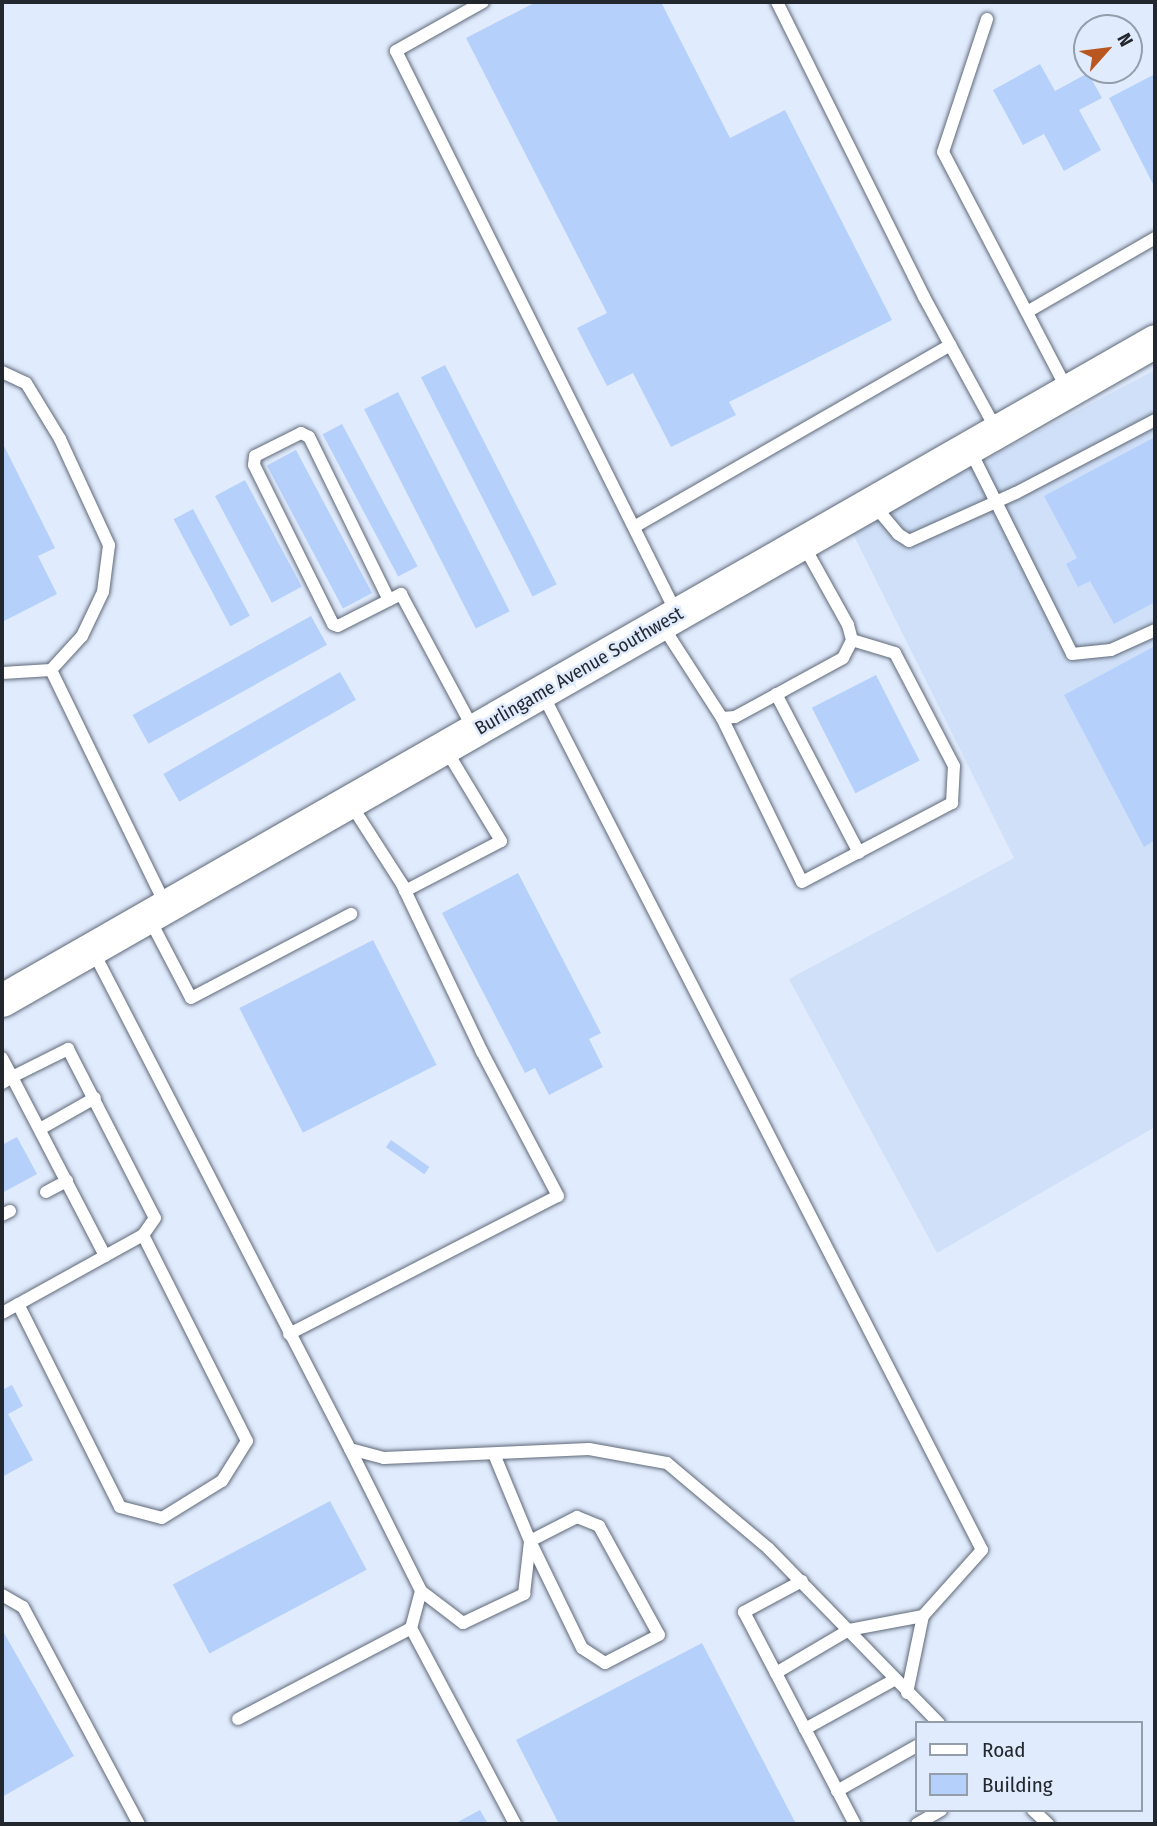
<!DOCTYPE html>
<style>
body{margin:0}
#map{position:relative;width:1157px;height:1826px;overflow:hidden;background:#e0ebfd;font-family:"Fira Sans Condensed",sans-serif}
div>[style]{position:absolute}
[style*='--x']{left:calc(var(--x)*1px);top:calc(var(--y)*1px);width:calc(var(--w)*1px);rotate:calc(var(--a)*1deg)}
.built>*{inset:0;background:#d0e0f8}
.building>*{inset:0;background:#b5d1fb;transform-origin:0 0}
.roads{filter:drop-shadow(0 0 2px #5f6978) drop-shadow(0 0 2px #5f6978)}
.service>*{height:12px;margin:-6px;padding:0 6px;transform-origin:6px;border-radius:6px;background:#fff}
.tertiary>*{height:33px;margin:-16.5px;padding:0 16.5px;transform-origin:16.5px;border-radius:16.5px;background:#fff}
span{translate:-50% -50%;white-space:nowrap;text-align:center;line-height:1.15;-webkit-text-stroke:5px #e0ebfd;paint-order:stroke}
.street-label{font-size:19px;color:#23282e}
.frame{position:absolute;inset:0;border:4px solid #23282e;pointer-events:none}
.legend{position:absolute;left:915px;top:1721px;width:228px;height:91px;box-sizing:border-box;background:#e0ebfd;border:2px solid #949daa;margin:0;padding:9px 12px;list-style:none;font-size:21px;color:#23282e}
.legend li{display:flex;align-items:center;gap:14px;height:35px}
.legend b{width:35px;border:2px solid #949daa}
.north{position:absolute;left:1073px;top:14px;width:70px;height:70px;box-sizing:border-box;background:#e0ebfd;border:2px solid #949daa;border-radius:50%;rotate:62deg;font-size:19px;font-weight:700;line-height:28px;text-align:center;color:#23282e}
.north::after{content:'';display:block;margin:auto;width:24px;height:32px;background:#ba5620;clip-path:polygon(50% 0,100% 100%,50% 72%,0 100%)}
</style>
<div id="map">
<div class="built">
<div style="clip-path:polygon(1155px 370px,1155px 1127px,937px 1253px,789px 979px,1014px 858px,851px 530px)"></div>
</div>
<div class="building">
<div style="clip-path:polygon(536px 2px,661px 2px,730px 138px,785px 110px,892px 320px,729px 402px,736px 415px,671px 447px,633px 373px,607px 386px,577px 328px,607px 313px,466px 38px)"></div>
<div style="clip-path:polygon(1040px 64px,1055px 91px,1088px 73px,1102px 98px,1079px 110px,1101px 150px,1064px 171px,1044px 134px,1023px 145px,993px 90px)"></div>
<div style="clip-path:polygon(1155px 74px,1155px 188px,1109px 98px)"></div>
<div style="left:445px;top:365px;width:246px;height:27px;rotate:63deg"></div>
<div style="left:398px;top:392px;width:246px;height:38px;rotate:63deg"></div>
<div style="left:342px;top:424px;width:161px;height:22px;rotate:62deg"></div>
<div style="clip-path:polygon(1155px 437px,1155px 602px,1114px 624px,1090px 581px,1078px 587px,1066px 564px,1077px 558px,1044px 496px)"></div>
<div style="clip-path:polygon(2px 442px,55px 548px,38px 556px,57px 594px,2px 622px)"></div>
<div style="left:296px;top:450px;width:162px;height:33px;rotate:62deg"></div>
<div style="left:245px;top:480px;width:121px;height:34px;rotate:62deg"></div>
<div style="left:193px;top:509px;width:121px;height:22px;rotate:62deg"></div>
<div style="left:311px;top:616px;width:33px;height:204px;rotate:61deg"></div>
<div style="clip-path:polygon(1155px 646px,1155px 840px,1144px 847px,1064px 695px)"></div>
<div style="left:340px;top:672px;width:32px;height:204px;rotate:60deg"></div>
<div style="left:876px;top:675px;width:96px;height:72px;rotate:63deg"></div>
<div style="clip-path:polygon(518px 873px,601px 1033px,589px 1039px,603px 1067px,549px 1095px,535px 1068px,525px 1073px,442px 913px)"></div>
<div style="left:373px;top:940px;width:140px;height:150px;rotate:63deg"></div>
<div style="clip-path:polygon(17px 1137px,37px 1174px,2px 1193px,2px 1145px)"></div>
<div style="left:391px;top:1140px;width:47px;height:9px;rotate:35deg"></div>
<div style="clip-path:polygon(12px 1385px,23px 1406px,8px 1414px,33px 1460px,2px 1477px,2px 1390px)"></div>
<div style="left:330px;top:1501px;width:78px;height:178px;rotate:62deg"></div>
<div style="clip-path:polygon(4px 1633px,74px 1756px,2px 1797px,2px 1634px)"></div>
<div style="clip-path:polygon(702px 1643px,796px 1824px,559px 1824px,516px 1740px)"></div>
<div style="clip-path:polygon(480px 1810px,488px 1824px,454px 1824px)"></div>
</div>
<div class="roads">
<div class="service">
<div style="--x:483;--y:2;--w:100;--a:150.6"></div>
<div style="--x:396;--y:51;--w:627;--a:63.48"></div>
<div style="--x:777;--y:2;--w:330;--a:63.5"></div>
<div style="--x:924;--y:297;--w:153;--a:61.4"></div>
<div style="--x:987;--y:19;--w:140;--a:108.3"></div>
<div style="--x:943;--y:152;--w:270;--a:62.4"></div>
<div style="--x:1027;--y:312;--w:148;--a:-30"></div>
<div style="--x:2;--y:372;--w:26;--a:25"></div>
<div style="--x:26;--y:383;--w:66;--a:58.7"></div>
<div style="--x:60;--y:439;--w:117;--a:65.2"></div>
<div style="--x:109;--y:545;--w:47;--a:97.3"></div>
<div style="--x:103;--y:592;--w:49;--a:115.5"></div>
<div style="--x:82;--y:636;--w:46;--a:132.4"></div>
<div style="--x:51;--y:670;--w:49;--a:176.5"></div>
<div style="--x:969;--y:448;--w:230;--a:63.4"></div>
<div style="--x:1072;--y:654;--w:39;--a:-6"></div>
<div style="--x:1111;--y:650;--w:48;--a:-24.4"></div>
<div style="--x:874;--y:505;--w:38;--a:50"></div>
<div style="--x:898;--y:534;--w:13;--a:32"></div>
<div style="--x:909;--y:541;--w:117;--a:-24.2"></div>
<div style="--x:1016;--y:493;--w:157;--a:-27.7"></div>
<div style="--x:634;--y:527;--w:365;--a:-29.9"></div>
<div style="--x:389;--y:600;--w:182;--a:-116.1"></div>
<div style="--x:309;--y:437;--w:9;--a:-153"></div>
<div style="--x:301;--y:433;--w:51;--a:153.4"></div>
<div style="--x:255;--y:456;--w:9;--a:96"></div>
<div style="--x:254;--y:465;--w:178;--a:63.6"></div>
<div style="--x:333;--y:624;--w:5;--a:22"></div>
<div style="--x:338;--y:626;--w:71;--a:-26.9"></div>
<div style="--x:401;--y:594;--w:152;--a:61.8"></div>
<div style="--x:662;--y:625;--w:111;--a:57.2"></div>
<div style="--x:722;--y:718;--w:13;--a:-4"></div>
<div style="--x:735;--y:717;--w:123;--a:-28.6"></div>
<div style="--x:843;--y:658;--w:20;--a:-63"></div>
<div style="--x:852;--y:640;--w:16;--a:-105"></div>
<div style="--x:848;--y:625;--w:93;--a:-119.1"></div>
<div style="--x:51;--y:670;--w:260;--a:64"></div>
<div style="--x:542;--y:693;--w:963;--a:62.82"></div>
<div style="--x:982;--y:1550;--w:89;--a:131.8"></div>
<div style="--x:923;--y:1616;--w:75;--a:169.3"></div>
<div style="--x:849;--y:1630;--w:85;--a:149.5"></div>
<div style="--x:776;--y:694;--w:179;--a:62.4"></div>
<div style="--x:722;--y:718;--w:182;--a:64"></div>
<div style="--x:802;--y:882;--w:170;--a:-27.8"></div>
<div style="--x:952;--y:803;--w:37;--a:-87"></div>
<div style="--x:954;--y:766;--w:127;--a:-117.6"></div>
<div style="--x:895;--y:653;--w:45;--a:-163.2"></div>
<div style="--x:405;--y:891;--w:108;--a:-27.5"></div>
<div style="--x:501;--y:841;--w:109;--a:-121.1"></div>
<div style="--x:149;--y:918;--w:90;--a:62.3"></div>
<div style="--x:191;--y:998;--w:181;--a:-27.7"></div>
<div style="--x:92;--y:949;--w:563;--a:62.71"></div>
<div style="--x:350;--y:1449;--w:35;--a:15"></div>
<div style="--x:384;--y:1458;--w:205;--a:-2.5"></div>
<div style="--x:589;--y:1449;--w:79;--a:10.2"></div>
<div style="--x:667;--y:1463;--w:132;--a:40.1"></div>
<div style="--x:768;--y:1548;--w:245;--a:45.7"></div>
<div style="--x:2;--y:1058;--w:21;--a:62"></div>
<div style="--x:12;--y:1077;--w:63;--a:-26.6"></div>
<div style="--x:68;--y:1049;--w:190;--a:62.8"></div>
<div style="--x:155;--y:1218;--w:21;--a:125"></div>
<div style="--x:143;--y:1235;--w:161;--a:151"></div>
<div style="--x:2;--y:1083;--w:12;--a:-31"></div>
<div style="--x:12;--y:1077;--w:202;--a:62.5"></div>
<div style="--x:40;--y:1129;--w:63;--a:-29.4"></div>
<div style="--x:46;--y:1192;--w:24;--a:-28"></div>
<div style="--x:2;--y:1215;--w:9;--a:-27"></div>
<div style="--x:18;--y:1304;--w:227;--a:63.3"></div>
<div style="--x:120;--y:1507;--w:43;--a:14.7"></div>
<div style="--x:162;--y:1518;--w:70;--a:-31.7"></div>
<div style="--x:222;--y:1481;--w:47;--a:-58"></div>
<div style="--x:247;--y:1441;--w:231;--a:-116.8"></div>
<div style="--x:289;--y:1334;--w:302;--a:-27.2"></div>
<div style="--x:558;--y:1196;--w:163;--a:-117.8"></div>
<div style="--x:482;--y:1052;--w:186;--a:-115.5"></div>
<div style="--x:402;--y:884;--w:96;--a:-122.7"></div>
<div style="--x:350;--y:1449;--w:159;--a:63.4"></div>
<div style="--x:421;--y:1591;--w:38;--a:105"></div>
<div style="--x:577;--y:1517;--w:24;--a:22"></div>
<div style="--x:599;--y:1526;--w:124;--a:61.2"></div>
<div style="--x:659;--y:1635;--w:61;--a:152.6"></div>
<div style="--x:605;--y:1663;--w:27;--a:-147"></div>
<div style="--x:582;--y:1648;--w:119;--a:-115.9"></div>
<div style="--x:530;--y:1541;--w:53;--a:-27.1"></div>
<div style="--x:802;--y:1581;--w:66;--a:151.9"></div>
<div style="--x:744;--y:1612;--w:239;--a:62.4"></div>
<div style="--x:421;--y:1591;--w:53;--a:37.3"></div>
<div style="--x:463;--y:1623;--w:68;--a:-25.4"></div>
<div style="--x:524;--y:1594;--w:53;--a:-83.5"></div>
<div style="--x:530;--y:1541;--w:94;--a:-112.5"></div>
<div style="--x:2;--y:1595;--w:24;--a:30"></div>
<div style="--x:23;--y:1607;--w:246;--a:61.9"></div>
<div style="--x:907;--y:1693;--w:79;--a:-78.3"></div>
<div style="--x:238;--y:1719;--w:195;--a:-27.7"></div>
<div style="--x:411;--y:1628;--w:222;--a:62"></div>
<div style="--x:805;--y:1729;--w:102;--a:-28.8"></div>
<div style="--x:837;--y:1791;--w:92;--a:-29.4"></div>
<div style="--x:1033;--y:1810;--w:21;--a:43"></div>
<div style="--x:917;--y:1824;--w:28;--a:-30"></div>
</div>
<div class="tertiary">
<div style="--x:2;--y:1000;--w:1328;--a:-29.75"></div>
</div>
</div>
<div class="street-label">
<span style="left:579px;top:671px;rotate:-30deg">Burlingame Avenue Southwest</span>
</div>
<div class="frame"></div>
<ul class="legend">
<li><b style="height:9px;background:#fff"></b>Road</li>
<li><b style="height:19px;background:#b5d1fb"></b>Building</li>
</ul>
<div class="north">N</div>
</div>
